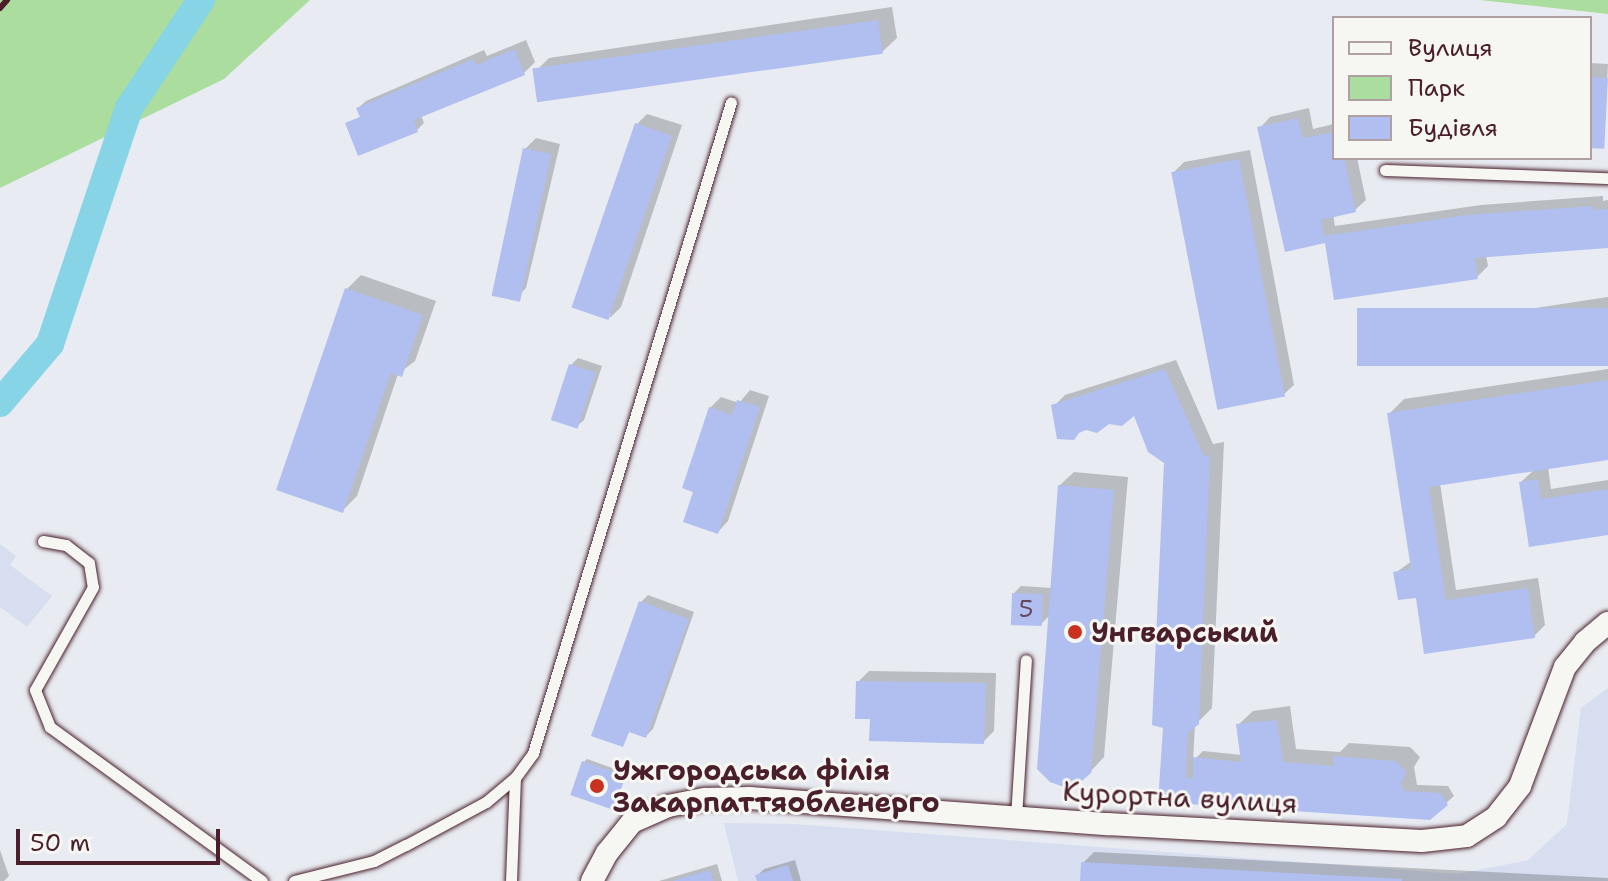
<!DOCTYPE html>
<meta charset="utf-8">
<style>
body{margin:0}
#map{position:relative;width:1608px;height:881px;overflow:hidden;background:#e8ebf1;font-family:"Shantell Sans",sans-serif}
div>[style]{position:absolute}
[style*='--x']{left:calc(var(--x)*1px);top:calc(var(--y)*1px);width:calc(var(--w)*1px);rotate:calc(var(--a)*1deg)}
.built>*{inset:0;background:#d7def0}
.green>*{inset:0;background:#aadd9e}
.shadow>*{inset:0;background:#0003;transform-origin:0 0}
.canal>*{height:28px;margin:-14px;padding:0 14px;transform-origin:14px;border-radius:14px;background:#86d4e5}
.building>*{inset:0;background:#b0bfef;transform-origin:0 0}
.roads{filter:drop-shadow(0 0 2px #4a1f2b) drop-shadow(0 0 2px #4a1f2b)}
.lane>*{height:11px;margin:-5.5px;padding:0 5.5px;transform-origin:5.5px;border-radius:5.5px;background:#f6f6f2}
.street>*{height:22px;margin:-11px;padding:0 11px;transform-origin:11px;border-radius:11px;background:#f6f6f2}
.rail>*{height:6px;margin:-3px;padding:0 3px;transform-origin:3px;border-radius:3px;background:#4a1f2b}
.dots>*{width:22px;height:22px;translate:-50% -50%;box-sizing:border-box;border:4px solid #f6f6f2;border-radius:50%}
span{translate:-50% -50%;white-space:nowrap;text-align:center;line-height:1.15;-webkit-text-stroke:6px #f6f6f2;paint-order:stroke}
.number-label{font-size:24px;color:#64475c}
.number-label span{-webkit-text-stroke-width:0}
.poi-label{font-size:28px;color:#4a1f2b;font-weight:700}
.left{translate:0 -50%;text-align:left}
.street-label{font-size:28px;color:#4a1f2b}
.legend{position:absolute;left:1332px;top:16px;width:260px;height:144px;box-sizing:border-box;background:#f6f6f2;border:2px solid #b1a0a2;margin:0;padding:10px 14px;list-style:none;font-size:24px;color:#4a1f2b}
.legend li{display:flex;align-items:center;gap:16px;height:40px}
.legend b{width:40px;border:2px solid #b1a0a2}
.scale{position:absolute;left:16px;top:829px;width:204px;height:36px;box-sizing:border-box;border:4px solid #4a1f2b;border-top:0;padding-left:10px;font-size:24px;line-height:28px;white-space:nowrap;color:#4a1f2b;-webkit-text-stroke:6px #f6f6f2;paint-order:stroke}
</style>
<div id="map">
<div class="built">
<div style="clip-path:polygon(0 544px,16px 556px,10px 565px,52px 596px,27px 627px,0 607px)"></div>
<div style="clip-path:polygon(1608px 688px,1608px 881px,738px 881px,724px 823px,794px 824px,1458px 874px,1528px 860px,1567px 824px,1581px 708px)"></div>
</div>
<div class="green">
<div style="clip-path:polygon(0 0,310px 0,224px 79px,0 188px)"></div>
<div style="clip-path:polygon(1480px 0,1608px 0,1608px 14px)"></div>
</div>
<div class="shadow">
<div style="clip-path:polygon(892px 7px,897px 38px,882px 52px,535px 72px,549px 58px)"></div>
<div style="clip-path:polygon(526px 40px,535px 62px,524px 73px,421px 115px,424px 123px,417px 130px,360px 153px,347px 123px,362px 116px,358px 108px,366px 101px,484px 50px,487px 56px)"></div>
<div style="left:1590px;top:63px;width:18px;height:83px;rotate:3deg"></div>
<div style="clip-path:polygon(1309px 108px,1313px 129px,1334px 124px,1334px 158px,1357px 158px,1366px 200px,1355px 210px,1333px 215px,1335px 226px,1481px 205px,1603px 196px,1603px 201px,1608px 200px,1608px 244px,1486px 255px,1488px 266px,1477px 277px,1327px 240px,1286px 249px,1260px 128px,1270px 117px)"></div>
<div style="clip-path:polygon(647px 114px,682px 125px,621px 307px,610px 318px,636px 125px)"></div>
<div style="clip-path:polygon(536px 138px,560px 144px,526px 288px,515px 299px,525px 149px)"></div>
<div style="clip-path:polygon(1250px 150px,1294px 385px,1283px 395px,1173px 173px,1184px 162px)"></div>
<div style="clip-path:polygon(361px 275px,436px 301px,415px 361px,398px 374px,357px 496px,343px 510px,347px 289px)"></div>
<div style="clip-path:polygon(1608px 297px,1608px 364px,1362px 346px,1376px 332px)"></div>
<div style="clip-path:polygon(578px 358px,602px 366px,584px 420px,576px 427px,571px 365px)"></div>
<div style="clip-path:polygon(1176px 360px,1213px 444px,1224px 442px,1212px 708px,1195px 725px,1193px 761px,1203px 751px,1242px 755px,1238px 725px,1253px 711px,1290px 706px,1296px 749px,1340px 752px,1349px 743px,1410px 747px,1420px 757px,1414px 767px,1417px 785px,1448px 786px,1454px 796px,1429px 818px,1160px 800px,1165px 729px,1166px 462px,1134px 412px,1054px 406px,1065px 395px)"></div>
<div style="clip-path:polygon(1608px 369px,1608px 458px,1548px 467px,1551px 489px,1608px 480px,1608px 533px,1530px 545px,1521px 482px,1535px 469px,1440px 483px,1456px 590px,1538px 578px,1545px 625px,1534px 636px,1417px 596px,1395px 573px,1412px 561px,1389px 414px,1404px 399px)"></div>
<div style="clip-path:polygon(750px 390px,769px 396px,728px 521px,718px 532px,695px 490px,710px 408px,721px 397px,739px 403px)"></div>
<div style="clip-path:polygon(1074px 472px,1128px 477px,1104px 757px,1090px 772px,1050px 615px,1040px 625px,1014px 593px,1021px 586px,1052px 588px,1059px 486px)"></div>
<div style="clip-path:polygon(648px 595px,694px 612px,653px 729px,646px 736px,630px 730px,623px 744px,641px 602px)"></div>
<div style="clip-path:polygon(869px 671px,996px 673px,994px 731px,983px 742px,858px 682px)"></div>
<div style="clip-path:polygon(587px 759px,626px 773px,612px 808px,584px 762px)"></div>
<div style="clip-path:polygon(0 850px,9px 876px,4px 881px,0 881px)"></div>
<div style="clip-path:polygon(1094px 852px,1608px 878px,1608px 881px,1082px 881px,1083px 863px)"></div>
<div style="clip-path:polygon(795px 860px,801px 881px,759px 881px,757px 876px,764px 869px)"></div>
<div style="clip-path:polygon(717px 864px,722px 881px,659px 881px)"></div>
</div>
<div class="canal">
<div style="--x:0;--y:403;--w:77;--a:-49.7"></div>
<div style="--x:50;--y:344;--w:249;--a:-71.5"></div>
<div style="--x:129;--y:108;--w:130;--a:-56.3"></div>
</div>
<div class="building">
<div style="left:878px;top:20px;width:34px;height:349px;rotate:82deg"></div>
<div style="clip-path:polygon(515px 49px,525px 75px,414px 120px,418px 132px,358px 156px,345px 123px,360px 117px,356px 108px,473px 59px,476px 65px)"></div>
<div style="left:1590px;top:77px;width:18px;height:71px;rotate:3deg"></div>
<div style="clip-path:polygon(1298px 118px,1303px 138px,1334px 132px,1334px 158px,1344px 158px,1356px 212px,1321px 220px,1324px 236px,1468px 215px,1593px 206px,1593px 210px,1608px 209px,1608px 248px,1475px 258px,1478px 279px,1334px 300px,1325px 243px,1285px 252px,1257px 127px)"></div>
<div style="left:635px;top:123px;width:39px;height:195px;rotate:19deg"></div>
<div style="left:523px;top:148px;width:29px;height:151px;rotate:12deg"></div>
<div style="left:1239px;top:159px;width:242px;height:69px;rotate:79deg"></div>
<div style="clip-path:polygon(345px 288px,423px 315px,402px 377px,391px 373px,343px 513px,276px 490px)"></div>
<div style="left:1608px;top:308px;width:58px;height:251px;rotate:90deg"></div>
<div style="left:569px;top:364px;width:28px;height:59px;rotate:18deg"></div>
<div style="clip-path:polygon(1165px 369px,1204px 456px,1210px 455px,1199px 724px,1188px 733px,1186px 778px,1193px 778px,1193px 757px,1241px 762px,1236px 724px,1277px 720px,1283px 762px,1334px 766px,1333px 756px,1395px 761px,1407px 772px,1401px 783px,1404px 791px,1441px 793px,1448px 805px,1430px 820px,1158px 802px,1163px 728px,1152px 725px,1164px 463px,1148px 452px,1134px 416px,1122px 426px,1109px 424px,1097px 433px,1086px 430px,1079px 433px,1074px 440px,1057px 439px,1051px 405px)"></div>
<div style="clip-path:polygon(1608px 380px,1608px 460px,1429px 487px,1446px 600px,1528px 588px,1535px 638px,1424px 654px,1416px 598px,1398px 600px,1393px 572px,1411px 569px,1387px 413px)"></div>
<div style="clip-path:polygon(737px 400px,760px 407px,718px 534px,683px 522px,693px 492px,682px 488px,709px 407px,732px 415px)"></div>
<div style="clip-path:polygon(1538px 479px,1541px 499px,1608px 489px,1608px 535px,1529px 547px,1519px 482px)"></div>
<div style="clip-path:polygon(1058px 485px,1114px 490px,1091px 773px,1076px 786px,1067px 788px,1050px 782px,1037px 769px)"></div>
<div style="left:1012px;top:593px;width:31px;height:32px;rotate:2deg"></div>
<div style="clip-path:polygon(639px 601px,689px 619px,646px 738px,629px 732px,623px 747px,591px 736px)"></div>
<div style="clip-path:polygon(856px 681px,986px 683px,984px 744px,869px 741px,870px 719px,855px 719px)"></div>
<div style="left:582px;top:761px;width:46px;height:36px;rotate:19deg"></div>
<div style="clip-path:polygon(1081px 862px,1402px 879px,1402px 881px,1080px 881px)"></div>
<div style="clip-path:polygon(788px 865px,793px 881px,757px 881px,755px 875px)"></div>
<div style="clip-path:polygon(710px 870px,713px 881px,674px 881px,674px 880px)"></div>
</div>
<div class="roads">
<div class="lane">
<div style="--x:1385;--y:170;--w:223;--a:2.1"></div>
<div style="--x:43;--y:541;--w:23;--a:10"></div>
<div style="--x:66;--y:545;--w:29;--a:38"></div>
<div style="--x:89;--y:563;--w:24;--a:81"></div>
<div style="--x:93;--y:587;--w:118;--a:119.4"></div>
<div style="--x:35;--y:690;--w:40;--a:68"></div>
<div style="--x:50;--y:727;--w:262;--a:36"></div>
<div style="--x:1016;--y:817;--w:157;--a:-86.4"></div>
<div style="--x:294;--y:881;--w:82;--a:-14"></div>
<div style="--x:374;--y:861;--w:36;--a:-27"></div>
<div style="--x:406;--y:845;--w:91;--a:-28.3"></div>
<div style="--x:486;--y:802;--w:38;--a:-40"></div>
<div style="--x:515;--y:778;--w:31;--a:-54"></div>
<div style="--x:533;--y:753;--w:680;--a:-73.08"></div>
<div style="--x:511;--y:881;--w:103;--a:-87.8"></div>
</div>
<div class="street">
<div style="--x:592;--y:881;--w:32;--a:-62"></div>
<div style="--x:607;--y:853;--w:40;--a:-51"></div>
<div style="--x:632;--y:822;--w:39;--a:-24"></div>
<div style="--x:668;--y:806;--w:38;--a:-11"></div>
<div style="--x:705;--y:799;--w:45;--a:-1.3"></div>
<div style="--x:750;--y:798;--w:358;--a:4.2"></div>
<div style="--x:1107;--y:824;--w:315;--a:3.1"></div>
<div style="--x:1422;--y:841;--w:45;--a:-6.3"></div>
<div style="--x:1467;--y:836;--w:35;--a:-33"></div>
<div style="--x:1496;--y:817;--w:39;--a:-52"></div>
<div style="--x:1520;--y:786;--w:127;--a:-69.3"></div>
<div style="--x:1565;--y:667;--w:32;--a:-51"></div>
<div style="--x:1585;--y:642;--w:30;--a:-40"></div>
</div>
</div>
<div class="rail">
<div style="--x:0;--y:8;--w:11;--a:-49"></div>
</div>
<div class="dots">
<div style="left:1075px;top:632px;background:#c8321e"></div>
<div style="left:597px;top:786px;background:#c8321e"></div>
</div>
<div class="number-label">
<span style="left:1026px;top:610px">5</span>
</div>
<div class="poi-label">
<span class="left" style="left:1091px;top:632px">Унгварський</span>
<span class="left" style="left:613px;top:786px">Ужгородська філія<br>Закарпаттяобленерго</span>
</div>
<div class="street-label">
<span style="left:1180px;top:797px;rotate:3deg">Курортна вулиця</span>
</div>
<ul class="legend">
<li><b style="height:10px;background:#f6f6f2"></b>Вулиця</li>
<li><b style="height:22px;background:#aadd9e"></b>Парк</li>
<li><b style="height:22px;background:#b0bfef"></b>Будівля</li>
</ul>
<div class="scale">50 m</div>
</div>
